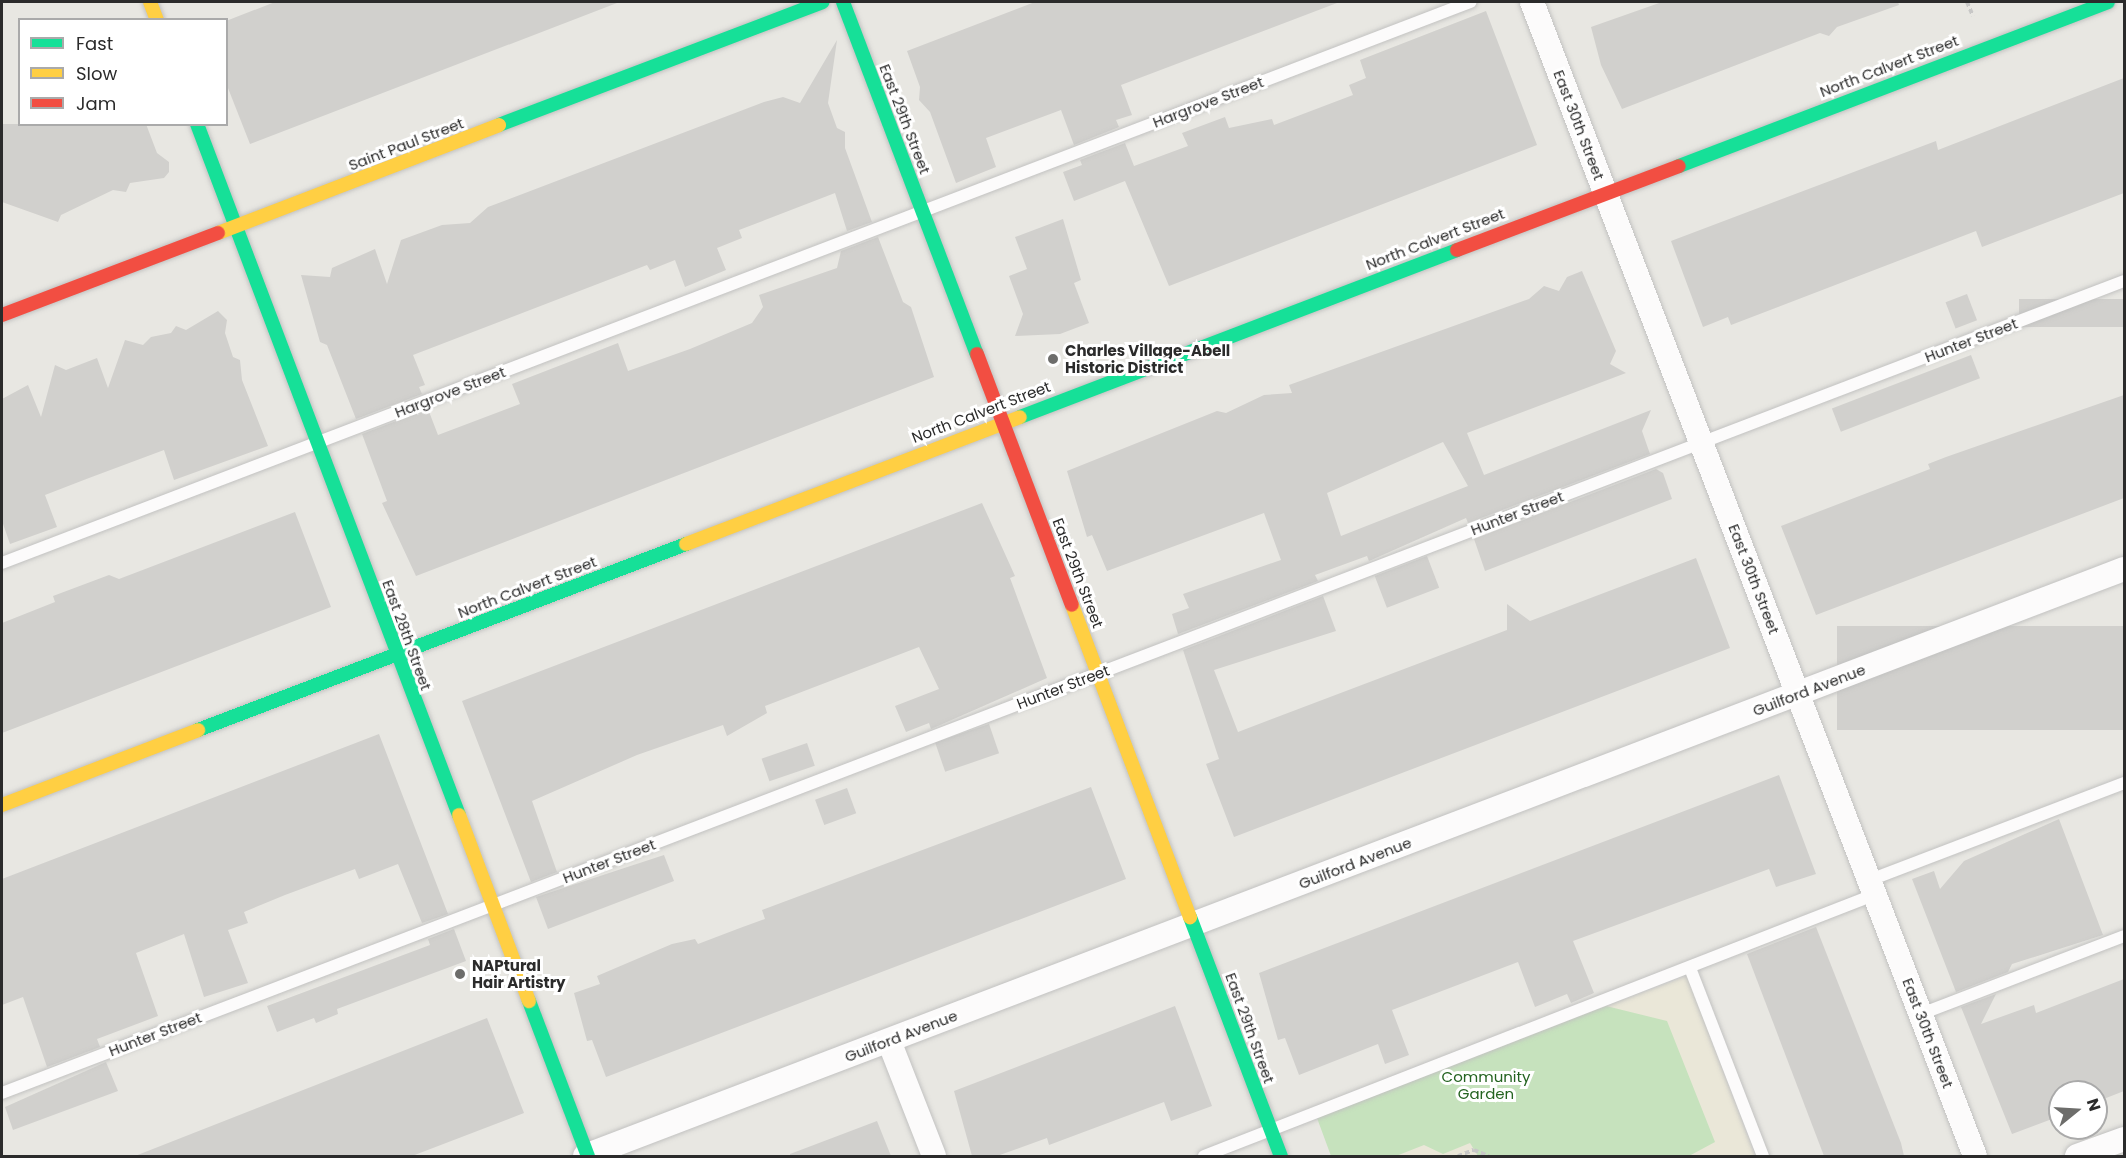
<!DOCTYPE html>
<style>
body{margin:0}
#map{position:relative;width:2126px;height:1158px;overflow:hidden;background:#e8e7e2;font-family:Poppins,sans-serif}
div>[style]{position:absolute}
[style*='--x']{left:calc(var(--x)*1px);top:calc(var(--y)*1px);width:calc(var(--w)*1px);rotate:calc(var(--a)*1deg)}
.education>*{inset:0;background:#eae7d8}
.green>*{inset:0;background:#c6e2bd}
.building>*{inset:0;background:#d1d0cd;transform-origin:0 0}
.path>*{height:4px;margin-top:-2px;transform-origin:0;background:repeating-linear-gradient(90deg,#c8c8c7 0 4.5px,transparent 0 7.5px)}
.roads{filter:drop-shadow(0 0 2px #c2c2c1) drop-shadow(0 0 2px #c2c2c1)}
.lane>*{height:12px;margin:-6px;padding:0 6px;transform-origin:6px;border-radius:6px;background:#fcfbfb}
.street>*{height:24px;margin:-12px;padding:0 12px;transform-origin:12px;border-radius:12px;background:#fcfbfb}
.fast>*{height:14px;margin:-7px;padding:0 7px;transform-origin:7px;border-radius:7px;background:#16e098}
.slow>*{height:14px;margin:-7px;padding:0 7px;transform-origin:7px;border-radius:7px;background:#ffcf43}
.jam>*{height:14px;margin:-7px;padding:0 7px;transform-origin:7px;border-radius:7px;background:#f24e42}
.dots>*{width:16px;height:16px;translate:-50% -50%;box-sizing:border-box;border:3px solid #fff;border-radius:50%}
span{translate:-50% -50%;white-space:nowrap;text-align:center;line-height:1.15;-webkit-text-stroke:6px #fff;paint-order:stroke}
.street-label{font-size:15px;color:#2b2b2b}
.poi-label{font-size:15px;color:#2b2b2b;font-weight:700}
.left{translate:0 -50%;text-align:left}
.park-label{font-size:15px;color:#246320}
.frame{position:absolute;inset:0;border:3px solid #2b2b2b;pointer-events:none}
.legend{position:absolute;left:18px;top:18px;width:210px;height:108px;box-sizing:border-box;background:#fff;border:2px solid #aaa;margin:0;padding:8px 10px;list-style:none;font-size:18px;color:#2b2b2b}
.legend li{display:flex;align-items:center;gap:12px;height:30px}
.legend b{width:30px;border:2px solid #aaa}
.north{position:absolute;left:2048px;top:1080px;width:60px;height:60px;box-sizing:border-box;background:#fff;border:2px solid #aaa;border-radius:50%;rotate:72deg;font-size:16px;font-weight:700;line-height:24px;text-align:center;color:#2b2b2b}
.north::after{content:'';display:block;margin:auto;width:21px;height:27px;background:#6d6d6b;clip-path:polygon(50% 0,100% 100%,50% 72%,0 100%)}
</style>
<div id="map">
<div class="education">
<div style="clip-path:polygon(1687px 976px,1755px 1156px,1331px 1156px,1508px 1043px)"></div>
</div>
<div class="green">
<div style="clip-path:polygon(1606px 1006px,1667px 1021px,1715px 1142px,1689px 1156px,1478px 1156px,1470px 1143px,1443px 1154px,1424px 1145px,1396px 1156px,1331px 1156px,1317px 1118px)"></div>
</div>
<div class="building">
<div style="clip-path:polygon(275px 2px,617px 2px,617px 3px,250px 144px,226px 83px,226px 21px)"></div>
<div style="clip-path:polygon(1035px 2px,1337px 2px,1337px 3px,1121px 85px,1132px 115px,1116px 120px,1119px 127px,1074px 145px,1061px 110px,986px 138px,996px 167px,956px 183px,930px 112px,919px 100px,920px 87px,907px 51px)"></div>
<div style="clip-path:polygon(1662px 2px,1898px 2px,1899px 5px,1837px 27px,1829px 36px,1820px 33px,1622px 109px,1601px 65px,1591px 27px)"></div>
<div style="clip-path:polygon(1486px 11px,1537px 145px,1169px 286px,1125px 181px,1074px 201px,1063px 172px,1082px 165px,1080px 160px,1125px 143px,1134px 166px,1188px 146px,1182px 133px,1225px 117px,1229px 128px,1272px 119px,1274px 125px,1353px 95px,1349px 85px,1366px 78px,1360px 60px)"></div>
<div style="clip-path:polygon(837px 40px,828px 103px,837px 128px,845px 132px,845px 148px,872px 222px,847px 231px,835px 193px,765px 220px,739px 230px,742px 238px,717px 248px,726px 270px,685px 287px,675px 260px,650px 270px,647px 265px,413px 355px,425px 385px,419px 387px,422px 394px,356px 419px,327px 345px,320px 342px,301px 275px,330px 277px,332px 268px,375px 249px,387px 284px,401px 240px,442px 225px,470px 223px,488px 207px,764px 102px,783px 97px,800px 103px)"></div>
<div style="clip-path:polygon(2124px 78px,2124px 193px,1982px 247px,1976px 231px,1731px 325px,1728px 317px,1703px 327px,1671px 241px,1936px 141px,1938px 150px)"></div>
<div style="clip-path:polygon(2px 124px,146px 124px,157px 153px,169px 162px,169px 172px,164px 178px,130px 183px,126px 192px,113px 190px,61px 215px,58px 222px,2px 202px)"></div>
<div style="clip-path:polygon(1063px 219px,1081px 280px,1074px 283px,1089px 323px,1060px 334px,1015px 336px,1023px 314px,1009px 276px,1027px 269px,1015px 237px)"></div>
<div style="clip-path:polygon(878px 237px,903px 302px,911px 307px,934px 377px,416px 576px,382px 503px,387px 501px,362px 434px,428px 409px,438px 435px,520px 404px,512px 384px,618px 343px,628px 371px,690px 349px,752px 323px,763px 307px,759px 295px,837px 268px,841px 251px)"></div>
<div style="clip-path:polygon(evenodd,1582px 271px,1616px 351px,1610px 364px,1626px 373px,1467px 433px,1484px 475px,1651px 410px,1642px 431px,1650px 454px,1468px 523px,1466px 518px,1369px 561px,1367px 556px,1315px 575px,1318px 581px,1178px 634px,1172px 614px,1189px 608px,1183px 594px,1281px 560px,1264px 513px,1107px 571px,1092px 535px,1087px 537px,1067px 471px,1217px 411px,1226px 413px,1264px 395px,1292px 393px,1289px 385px,1529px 299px,1544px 286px,1559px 291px,1567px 277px,1582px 271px,1443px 442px,1468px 486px,1341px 536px,1327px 493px,1443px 442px)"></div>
<div style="left:1967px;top:294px;width:28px;height:23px;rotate:69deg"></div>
<div style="left:2124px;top:299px;width:28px;height:105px;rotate:90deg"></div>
<div style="clip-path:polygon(218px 311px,227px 320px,225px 333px,233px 357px,240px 360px,242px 380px,268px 446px,174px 480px,164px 450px,89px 478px,45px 495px,57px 527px,10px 544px,2px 521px,2px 399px,28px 385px,41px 417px,55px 365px,66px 370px,97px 358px,108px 388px,125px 340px,143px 345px,151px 337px,171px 333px,176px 326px,186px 330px)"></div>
<div style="left:1971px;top:355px;width:25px;height:149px;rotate:69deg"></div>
<div style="clip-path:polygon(2124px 395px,2124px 498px,1816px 615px,1781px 526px,1930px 469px,1928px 464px,1946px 457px)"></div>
<div style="clip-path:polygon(1656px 469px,1663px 473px,1672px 499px,1485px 571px,1474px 539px)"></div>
<div style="clip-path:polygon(982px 503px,1015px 576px,1010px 578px,1047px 678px,931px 729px,929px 723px,906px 732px,895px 706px,939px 689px,919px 647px,765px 706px,767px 713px,727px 736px,723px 725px,637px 755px,532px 801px,557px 872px,531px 882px,462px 701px)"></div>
<div style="clip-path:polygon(295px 512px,331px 607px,2px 733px,2px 623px,55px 602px,53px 596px,109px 575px,119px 579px)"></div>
<div style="left:1427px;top:556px;width:34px;height:56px;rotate:69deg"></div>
<div style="clip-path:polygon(1696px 558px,1730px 648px,1234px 837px,1206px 764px,1219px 759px,1183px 650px,1323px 596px,1336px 631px,1214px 670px,1238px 732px,1507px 630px,1507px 604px,1530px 621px)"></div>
<div style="left:2124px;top:626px;width:104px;height:287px;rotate:90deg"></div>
<div style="left:989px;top:724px;width:31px;height:57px;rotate:71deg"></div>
<div style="clip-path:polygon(379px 734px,448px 914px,422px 923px,398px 864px,359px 879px,355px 869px,285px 895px,244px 912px,248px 923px,228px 930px,248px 983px,204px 997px,184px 934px,136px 953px,158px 1016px,97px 1039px,100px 1047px,47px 1067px,23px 997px,2px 1005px,2px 879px)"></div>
<div style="left:807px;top:743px;width:24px;height:48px;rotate:71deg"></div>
<div style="clip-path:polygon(1779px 775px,1816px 874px,1776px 887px,1769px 869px,1573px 941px,1594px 993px,1571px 1003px,1567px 994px,1535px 1007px,1518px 962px,1392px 1010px,1409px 1055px,1385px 1064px,1378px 1044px,1299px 1075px,1285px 1038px,1278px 1040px,1259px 973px)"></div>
<div style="clip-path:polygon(1091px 787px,1126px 879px,606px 1077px,592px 1040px,587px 1041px,574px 993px,600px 984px,597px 976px,672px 944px,695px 939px,698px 944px,740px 928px,765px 919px,762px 910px)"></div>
<div style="left:847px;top:788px;width:27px;height:34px;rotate:70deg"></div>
<div style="clip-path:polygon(2059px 819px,2103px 935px,2012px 964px,2008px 972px,1956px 992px,1912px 879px,1934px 871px,1940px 889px,1964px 861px)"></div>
<div style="clip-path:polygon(664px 855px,674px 881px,548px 929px,536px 897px)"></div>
<div style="clip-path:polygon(1816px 927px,1901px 1143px,1904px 1156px,1824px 1156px,1811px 1122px,1747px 954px)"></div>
<div style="clip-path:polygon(454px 929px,466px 961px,337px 1009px,338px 1014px,316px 1023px,314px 1018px,277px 1032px,267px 1006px,430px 945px,428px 939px)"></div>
<div style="clip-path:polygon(2124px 979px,2124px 1091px,2096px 1102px,2096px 1092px,2060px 1092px,2060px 1116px,2012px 1134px,1961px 1007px,1996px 994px,1981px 1024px,2034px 1005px,2036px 1013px)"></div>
<div style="clip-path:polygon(1175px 1006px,1212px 1106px,1171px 1121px,1164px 1102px,1049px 1145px,1047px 1138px,997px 1156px,972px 1156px,954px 1091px)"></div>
<div style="clip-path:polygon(487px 1018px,524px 1113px,412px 1156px,135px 1156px)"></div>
<div style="clip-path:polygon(106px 1062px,118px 1091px,13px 1130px,5px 1107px)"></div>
<div style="clip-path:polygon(877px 1121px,891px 1156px,790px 1156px,790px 1154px)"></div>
</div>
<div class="path">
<div style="--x:1967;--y:2;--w:15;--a:67"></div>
<div style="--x:1458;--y:1156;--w:17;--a:-21"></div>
<div style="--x:1474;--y:1150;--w:16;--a:22"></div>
</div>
<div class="roads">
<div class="lane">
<div style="--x:2;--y:563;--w:1572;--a:-20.91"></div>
<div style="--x:1870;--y:880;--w:272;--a:-20.9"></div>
<div style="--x:1690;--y:968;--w:202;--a:68.8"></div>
<div style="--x:1921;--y:1014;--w:217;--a:-21"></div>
<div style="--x:2;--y:1093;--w:2272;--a:-20.94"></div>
<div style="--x:1204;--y:1156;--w:721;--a:-21.3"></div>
</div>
<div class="street">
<div style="--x:1532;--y:2;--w:1236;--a:69"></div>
<div style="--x:889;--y:1041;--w:123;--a:68.6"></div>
<div style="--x:585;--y:1156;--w:1647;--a:-20.88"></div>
<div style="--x:2077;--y:1156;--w:50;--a:-19.9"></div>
</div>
<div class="fast">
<div style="--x:843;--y:2;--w:377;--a:69.2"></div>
<div style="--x:197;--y:124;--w:739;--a:69.24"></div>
<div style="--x:499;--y:125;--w:346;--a:-20.8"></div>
<div style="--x:1679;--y:166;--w:459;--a:-20.9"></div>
<div style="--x:1020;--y:417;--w:468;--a:-20.9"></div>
<div style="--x:198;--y:730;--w:522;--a:-20.86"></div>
<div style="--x:1190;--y:917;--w:256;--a:69.2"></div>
<div style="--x:529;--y:1001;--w:166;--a:69.2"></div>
</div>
<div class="slow">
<div style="--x:150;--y:2;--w:19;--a:69"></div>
<div style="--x:218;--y:233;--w:301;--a:-21"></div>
<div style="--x:686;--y:544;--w:357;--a:-20.8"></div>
<div style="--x:1072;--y:605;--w:334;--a:69.3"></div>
<div style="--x:2;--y:805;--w:210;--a:-20.9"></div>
<div style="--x:459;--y:815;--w:199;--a:69.4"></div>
</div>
<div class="jam">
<div style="--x:1457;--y:250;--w:237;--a:-20.7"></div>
<div style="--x:2;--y:315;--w:231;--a:-20.8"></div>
<div style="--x:977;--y:354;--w:268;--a:69.3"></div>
</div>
</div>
<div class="dots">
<div style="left:1053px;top:359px;background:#6d6d6b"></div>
<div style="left:460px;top:974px;background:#6d6d6b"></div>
</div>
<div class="street-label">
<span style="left:1889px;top:66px;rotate:-21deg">North Calvert Street</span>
<span style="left:1208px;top:102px;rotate:-21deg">Hargrove Street</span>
<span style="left:905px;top:119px;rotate:69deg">East 29th Street</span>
<span style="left:1579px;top:125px;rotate:69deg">East 30th Street</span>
<span style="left:406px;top:144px;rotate:-21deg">Saint Paul Street</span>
<span style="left:1435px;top:239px;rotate:-21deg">North Calvert Street</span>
<span style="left:1971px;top:340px;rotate:-21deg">Hunter Street</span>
<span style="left:450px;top:392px;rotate:-21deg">Hargrove Street</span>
<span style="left:981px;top:412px;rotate:-21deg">North Calvert Street</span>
<span style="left:1517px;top:513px;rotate:-21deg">Hunter Street</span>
<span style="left:1078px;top:573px;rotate:69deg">East 29th Street</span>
<span style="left:1754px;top:579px;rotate:69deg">East 30th Street</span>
<span style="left:527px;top:587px;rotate:-21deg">North Calvert Street</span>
<span style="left:407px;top:635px;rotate:70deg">East 28th Street</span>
<span style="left:1063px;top:687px;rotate:-21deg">Hunter Street</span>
<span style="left:1809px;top:690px;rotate:-21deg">Guilford Avenue</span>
<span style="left:609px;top:861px;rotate:-21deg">Hunter Street</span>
<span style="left:1355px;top:863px;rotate:-21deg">Guilford Avenue</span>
<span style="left:1250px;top:1028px;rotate:70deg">East 29th Street</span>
<span style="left:1928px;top:1033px;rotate:69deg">East 30th Street</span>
<span style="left:155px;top:1034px;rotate:-21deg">Hunter Street</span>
<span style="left:901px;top:1036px;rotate:-21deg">Guilford Avenue</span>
</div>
<div class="poi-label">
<span class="left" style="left:1065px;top:359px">Charles Village-Abell<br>Historic District</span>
<span class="left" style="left:472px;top:974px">NAPtural<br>Hair Artistry</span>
</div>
<div class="park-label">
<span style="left:1486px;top:1085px">Community<br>Garden</span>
</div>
<div class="frame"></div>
<ul class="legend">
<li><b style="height:8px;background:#16e098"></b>Fast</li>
<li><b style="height:8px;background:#ffcf43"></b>Slow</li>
<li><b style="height:8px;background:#f24e42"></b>Jam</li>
</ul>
<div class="north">N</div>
</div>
